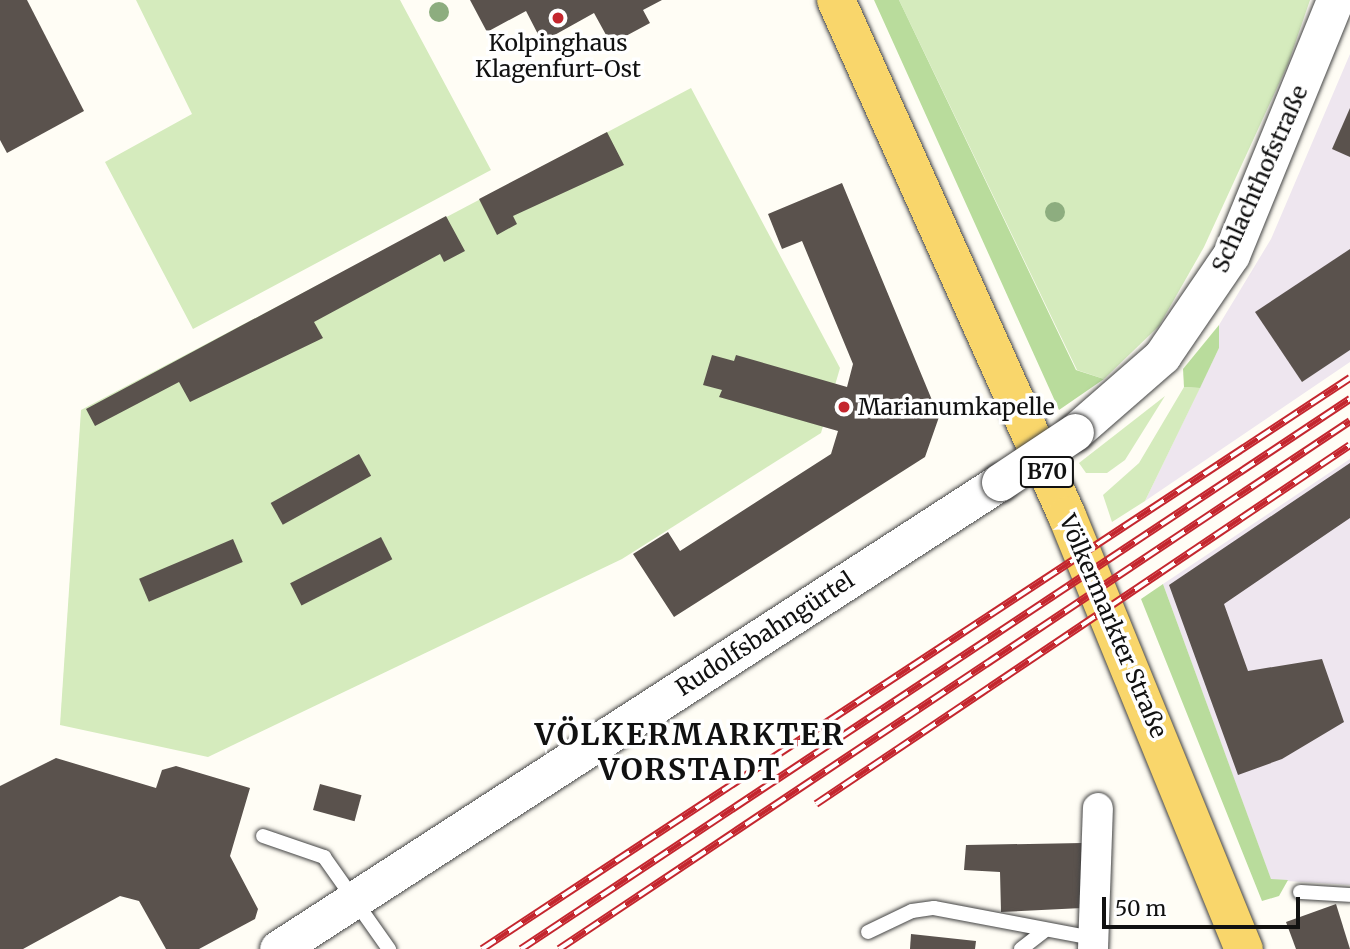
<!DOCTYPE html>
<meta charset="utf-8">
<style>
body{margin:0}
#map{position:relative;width:1350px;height:949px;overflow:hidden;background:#fffdf5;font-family:Merriweather,serif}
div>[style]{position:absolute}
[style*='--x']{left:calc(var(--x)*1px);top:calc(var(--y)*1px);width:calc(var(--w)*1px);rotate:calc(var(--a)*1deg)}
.industrial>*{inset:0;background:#eee6ef}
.green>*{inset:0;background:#d5ebbd}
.forest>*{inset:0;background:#b9dc9c}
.building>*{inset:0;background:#5a524d;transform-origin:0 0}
.roads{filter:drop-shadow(0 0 2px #444) drop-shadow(0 0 2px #444)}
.service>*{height:14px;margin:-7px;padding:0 7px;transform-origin:7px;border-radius:7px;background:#fff}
.minor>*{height:30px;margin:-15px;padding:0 15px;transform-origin:15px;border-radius:15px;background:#fff}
.tertiary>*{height:37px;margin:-18.5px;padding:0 18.5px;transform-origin:18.5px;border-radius:18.5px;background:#fff}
.primary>*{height:38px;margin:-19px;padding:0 19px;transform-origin:19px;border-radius:19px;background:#f9d66b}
.rail>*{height:8px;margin-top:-4px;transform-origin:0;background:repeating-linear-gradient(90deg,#fff 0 16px,#c4262e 0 32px);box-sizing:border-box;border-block:2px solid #c4262e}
.bridges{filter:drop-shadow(0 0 2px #444) drop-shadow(0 0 2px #444)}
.tertiary-bridge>*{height:37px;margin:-18.5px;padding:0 18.5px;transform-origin:18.5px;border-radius:18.5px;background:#fff}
.trees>*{width:20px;height:20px;margin:-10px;border-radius:50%;background:#8dad7f}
.dots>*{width:19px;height:19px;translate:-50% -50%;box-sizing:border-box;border:4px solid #fff;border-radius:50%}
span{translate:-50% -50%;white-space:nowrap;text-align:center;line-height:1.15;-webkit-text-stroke:7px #fff;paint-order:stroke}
.shield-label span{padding:2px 5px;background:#fff;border:2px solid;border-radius:5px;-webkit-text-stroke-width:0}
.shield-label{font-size:21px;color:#111;font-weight:700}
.poi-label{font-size:23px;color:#111}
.left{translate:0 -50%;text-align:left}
.street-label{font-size:23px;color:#111}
.district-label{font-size:30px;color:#111;font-weight:700;letter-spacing:2px}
.scale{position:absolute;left:1102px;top:897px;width:198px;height:32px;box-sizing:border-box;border:4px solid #111;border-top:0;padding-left:9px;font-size:21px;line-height:24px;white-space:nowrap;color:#111;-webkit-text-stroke:5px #fff;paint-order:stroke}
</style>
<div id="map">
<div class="industrial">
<div style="clip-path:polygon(1350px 54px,1350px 362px,1145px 501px,1219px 348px,1219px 325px,1271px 239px)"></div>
<div style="clip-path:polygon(1350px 459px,1350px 885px,1271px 880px,1163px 584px)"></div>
</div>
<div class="green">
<div style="clip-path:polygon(136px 0,400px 0,491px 170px,193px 329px,105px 162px,192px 114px)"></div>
<div style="clip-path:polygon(899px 0,1310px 0,1288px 64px,1204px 247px,1159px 326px,1104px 379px,1077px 370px)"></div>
<div style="clip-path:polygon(691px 88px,840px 368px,821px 433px,622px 559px,208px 757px,60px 725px,81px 410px)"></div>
<div style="clip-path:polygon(1184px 387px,1200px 388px,1145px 501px,1112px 522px,1103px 495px,1139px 463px)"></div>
<div style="clip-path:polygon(1165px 396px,1125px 460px,1107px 473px,1086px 473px,1079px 463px)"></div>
</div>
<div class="forest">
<div style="clip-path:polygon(874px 0,899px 0,1076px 370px,1104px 379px,1059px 410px)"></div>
<div style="clip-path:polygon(1219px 325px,1219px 348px,1200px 388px,1184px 387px,1183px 369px)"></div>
<div style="clip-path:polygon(1163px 584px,1271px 879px,1288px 880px,1279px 896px,1262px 901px,1141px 599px)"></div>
</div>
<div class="building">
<div style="clip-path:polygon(0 0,27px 0,84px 111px,7px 153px,0 140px)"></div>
<div style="clip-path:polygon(470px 0,662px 0,643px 10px,650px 23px,611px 44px,594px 13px,542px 42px,526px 11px,487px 32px)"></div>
<div style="clip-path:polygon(1350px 108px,1350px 157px,1332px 149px)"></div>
<div style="clip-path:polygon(607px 132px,624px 165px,513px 216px,517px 224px,497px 235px,479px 199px)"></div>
<div style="clip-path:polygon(842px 183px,939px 417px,925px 457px,674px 617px,633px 554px,668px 532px,680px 551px,831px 454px,838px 431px,719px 397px,722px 390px,703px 385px,712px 355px,734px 361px,736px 355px,847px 387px,853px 364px,802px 241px,782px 249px,768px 214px)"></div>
<div style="clip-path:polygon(446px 216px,465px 251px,444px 262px,440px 254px,314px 322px,323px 338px,190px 402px,179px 382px,95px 426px,86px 409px)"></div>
<div style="clip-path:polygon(1350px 249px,1350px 350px,1302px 382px,1255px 312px)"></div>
<div style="left:359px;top:454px;width:25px;height:101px;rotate:61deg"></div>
<div style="clip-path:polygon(1350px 463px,1350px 518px,1224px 604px,1248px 671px,1322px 659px,1344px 722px,1282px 759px,1238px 775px,1169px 585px)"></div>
<div style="left:381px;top:537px;width:25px;height:102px;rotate:63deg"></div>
<div style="left:233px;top:539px;width:25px;height:102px;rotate:67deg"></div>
<div style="clip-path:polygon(56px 758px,156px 788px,162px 770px,176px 766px,250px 788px,230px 856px,258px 909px,255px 919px,199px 949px,166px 949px,139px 901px,120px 896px,23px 949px,0 949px,0 786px)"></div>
<div style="left:320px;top:784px;width:43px;height:27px;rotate:15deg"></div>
<div style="clip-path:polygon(1082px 843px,1082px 908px,1001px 912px,1000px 872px,964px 870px,966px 845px)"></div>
<div style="clip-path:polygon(1336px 904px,1350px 949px,1296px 949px,1286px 922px)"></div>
<div style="clip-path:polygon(911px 934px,976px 941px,975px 949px,910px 949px)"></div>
</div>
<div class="roads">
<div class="service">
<div style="--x:263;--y:836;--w:65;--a:19"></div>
<div style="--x:324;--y:857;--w:113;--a:54.8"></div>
<div style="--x:1300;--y:892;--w:50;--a:3.4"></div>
<div style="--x:868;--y:932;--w:49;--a:-25.5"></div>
<div style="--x:912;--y:911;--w:22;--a:-8"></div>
<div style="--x:934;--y:908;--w:162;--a:10.7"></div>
<div style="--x:1021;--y:949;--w:29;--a:-38"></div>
</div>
<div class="minor">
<div style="--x:1093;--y:949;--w:141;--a:-88"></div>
</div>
<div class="tertiary">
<div style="--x:1075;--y:432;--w:116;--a:-41.1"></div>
<div style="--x:1162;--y:356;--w:122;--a:-55.7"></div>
<div style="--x:1231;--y:255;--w:275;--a:-67.8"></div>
<div style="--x:278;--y:949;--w:860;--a:-32.9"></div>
</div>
<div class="primary">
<div style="--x:836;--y:0;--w:565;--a:65.88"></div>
<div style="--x:1067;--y:516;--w:468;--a:67.8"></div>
</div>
</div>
<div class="rail">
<div style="--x:816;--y:804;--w:643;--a:-33.91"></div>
<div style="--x:482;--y:949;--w:1039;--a:-33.34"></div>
<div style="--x:521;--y:949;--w:995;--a:-33.56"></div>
<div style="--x:559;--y:949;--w:951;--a:-33.72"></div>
</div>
<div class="bridges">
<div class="tertiary-bridge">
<div style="--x:1000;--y:482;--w:90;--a:-33.7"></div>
</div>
</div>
<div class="trees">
<div style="left:439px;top:12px"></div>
<div style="left:1055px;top:212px"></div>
</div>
<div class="dots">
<div style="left:558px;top:18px;background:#c4262e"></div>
<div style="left:844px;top:407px;background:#c4262e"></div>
</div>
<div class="shield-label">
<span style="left:1047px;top:472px">B70</span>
</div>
<div class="poi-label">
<span style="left:558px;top:56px">Kolpinghaus<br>Klagenfurt-Ost</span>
<span class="left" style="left:858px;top:407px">Marianumkapelle</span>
</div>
<div class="street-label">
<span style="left:1260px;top:179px;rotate:-66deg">Schlachthofstraße</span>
<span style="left:1113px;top:626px;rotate:67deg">Völkermarkter Straße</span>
<span style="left:765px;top:634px;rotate:-33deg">Rudolfsbahngürtel</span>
</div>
<div class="district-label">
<span style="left:690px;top:751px">VÖLKERMARKTER<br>VORSTADT</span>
</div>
<div class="scale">50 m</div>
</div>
